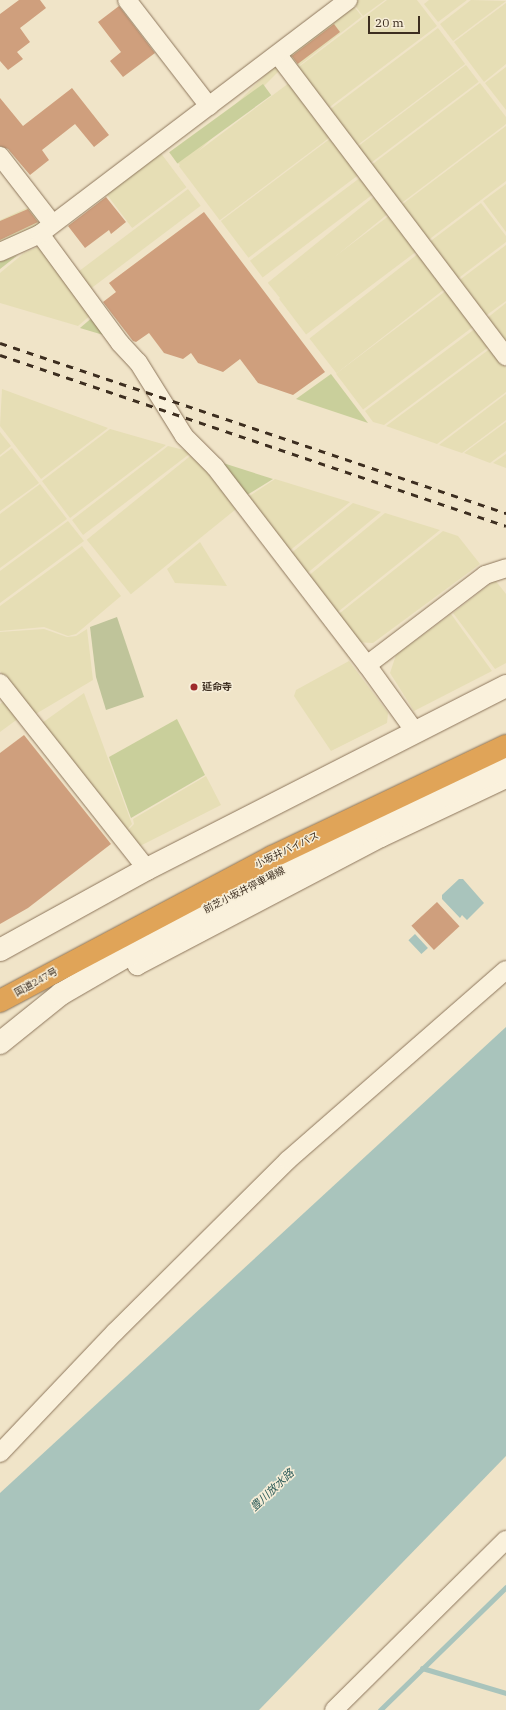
<!DOCTYPE html>
<meta charset="utf-8">
<style>
body{margin:0}
#map{position:relative;width:506px;height:1710px;overflow:hidden;background:#f0e4c8;font-family:"IBM Plex Serif","Noto Sans JP",serif}
div>[style]{position:absolute}
[style*='--x']{left:calc(var(--x)*1px);top:calc(var(--y)*1px);width:calc(var(--w)*1px);rotate:calc(var(--a)*1deg)}
.farmland>*{inset:0;background:#e6deb5;transform-origin:0 0}
.green>*{inset:0;background:#c9cf9b;transform-origin:0 0}
.cemetery>*{inset:0;background:#bfc49a}
.water>*{inset:0;background:#a9c4bc;transform-origin:0 0}
.stream>*{height:5px;margin:-2.5px;padding:0 2.5px;transform-origin:2.5px;border-radius:2.5px;background:#a9c4bc}
.building>*{inset:0;background:#cf9f7d;transform-origin:0 0}
.roads{filter:drop-shadow(0 0 1px #8d765c) drop-shadow(0 0 1px #8d765c)}
.street>*{height:18px;margin:-9px;padding:0 9px;transform-origin:9px;border-radius:9px;background:#faf1dc}
.secondary>*{height:22px;margin:-11px;padding:0 11px;transform-origin:11px;border-radius:11px;background:#faf1dc}
.highway>*{height:22px;margin:-11px;padding:0 11px;transform-origin:11px;border-radius:11px;background:#e0a458}
.rail>*{height:3px;margin-top:-1.5px;transform-origin:0;background:repeating-linear-gradient(90deg,#3d2e20 0 7px,transparent 0 14px)}
.dots>*{width:11px;height:11px;translate:-50% -50%;box-sizing:border-box;border:2px solid #f7eed8;border-radius:50%}
span{translate:-50% -50%;white-space:nowrap;text-align:center;line-height:1.15;-webkit-text-stroke:3px #f7eed8;paint-order:stroke}
.poi-label{font-size:10px;color:#3d2e20;font-weight:700}
.left{translate:0 -50%;text-align:left}
.street-label{font-size:10px;color:#3d2e20}
.water-label{font-size:11px;color:#2f5d5a;font-style:italic}
.scale{position:absolute;left:368px;top:16px;width:52px;height:18px;box-sizing:border-box;border:2px solid #3d2e20;border-top:0;padding-left:5px;font-size:12px;line-height:14px;white-space:nowrap;color:#3d2e20;-webkit-text-stroke:3px #f7eed8;paint-order:stroke}
</style>
<div id="map">
<div class="farmland">
<div style="clip-path:polygon(357px 0,385px 0,363px 16px,353px 3px)"></div>
<div style="clip-path:polygon(387px 0,417px 0,437px 26px,327px 109px,296px 69px)"></div>
<div style="clip-path:polygon(429px 0,467px 0,438px 22px,424px 4px)"></div>
<div style="clip-path:polygon(471px 0,506px 1px,453px 41px,440px 24px)"></div>
<div style="clip-path:polygon(506px 3px,506px 64px,484px 82px,454px 42px)"></div>
<div style="left:352px;top:4px;width:16px;height:84px;rotate:52deg"></div>
<div style="left:438px;top:28px;width:45px;height:138px;rotate:53deg"></div>
<div style="left:275px;top:65px;width:7px;height:138px;rotate:45deg"></div>
<div style="left:466px;top:65px;width:21px;height:138px;rotate:53deg"></div>
<div style="clip-path:polygon(506px 67px,506px 110px,485px 83px)"></div>
<div style="left:289px;top:83px;width:68px;height:138px;rotate:53deg"></div>
<div style="clip-path:polygon(480px 83px,506px 117px,506px 124px,399px 205px,370px 166px)"></div>
<div style="clip-path:polygon(506px 126px,506px 181px,427px 241px,400px 206px)"></div>
<div style="left:331px;top:138px;width:46px;height:138px;rotate:53deg"></div>
<div style="left:160px;top:152px;width:44px;height:68px;rotate:53deg"></div>
<div style="left:361px;top:177px;width:21px;height:139px;rotate:53deg"></div>
<div style="clip-path:polygon(506px 184px,506px 232px,483px 201px)"></div>
<div style="left:188px;top:189px;width:21px;height:137px;rotate:53deg"></div>
<div style="left:375px;top:196px;width:22px;height:138px;rotate:51deg"></div>
<div style="clip-path:polygon(481px 203px,506px 236px,506px 242px,456px 280px,428px 243px)"></div>
<div style="clip-path:polygon(31px 206px,42px 228px,0 247px,0 220px)"></div>
<div style="left:390px;top:215px;width:45px;height:139px;rotate:53deg"></div>
<div style="clip-path:polygon(506px 245px,506px 301px,484px 317px,457px 282px)"></div>
<div style="clip-path:polygon(40px 246px,92px 314px,78px 326px,0 303px,0 273px,24px 253px)"></div>
<div style="left:419px;top:253px;width:44px;height:139px;rotate:52deg"></div>
<div style="left:447px;top:290px;width:45px;height:139px;rotate:53deg"></div>
<div style="clip-path:polygon(506px 303px,506px 345px,486px 319px)"></div>
<div style="clip-path:polygon(476px 328px,490px 346px,384px 425px,373px 422px,365px 411px)"></div>
<div style="clip-path:polygon(491px 348px,506px 368px,506px 392px,437px 444px,386px 426px)"></div>
<div style="clip-path:polygon(2px 389px,108px 428px,41px 479px,0 426px)"></div>
<div style="clip-path:polygon(506px 394px,506px 420px,462px 453px,439px 445px)"></div>
<div style="clip-path:polygon(506px 422px,506px 451px,490px 463px,464px 453px)"></div>
<div style="clip-path:polygon(110px 429px,166px 445px,70px 518px,42px 481px)"></div>
<div style="clip-path:polygon(0 432px,11px 446px,0 455px)"></div>
<div style="clip-path:polygon(168px 446px,192px 452px,83px 535px,72px 520px)"></div>
<div style="clip-path:polygon(12px 448px,39px 483px,0 511px,0 457px)"></div>
<div style="left:194px;top:453px;width:70px;height:138px;rotate:51deg"></div>
<div style="clip-path:polygon(506px 454px,506px 468px,493px 463px)"></div>
<div style="clip-path:polygon(275px 479px,350px 502px,288px 552px,248px 497px)"></div>
<div style="clip-path:polygon(40px 484px,67px 519px,0 568px,0 514px)"></div>
<div style="clip-path:polygon(353px 503px,381px 512px,305px 575px,290px 554px)"></div>
<div style="clip-path:polygon(385px 513px,440px 530px,334px 615px,307px 577px)"></div>
<div style="clip-path:polygon(68px 521px,84px 541px,0 603px,0 571px)"></div>
<div style="clip-path:polygon(443px 531px,458px 536px,480px 564px,373px 643px,354px 642px,335px 617px)"></div>
<div style="clip-path:polygon(200px 542px,227px 586px,175px 583px,167px 569px)"></div>
<div style="clip-path:polygon(82px 546px,121px 596px,76px 634px,68px 636px,44px 627px,0 631px,0 606px)"></div>
<div style="clip-path:polygon(495px 580px,506px 594px,506px 663px,495px 669px,453px 613px)"></div>
<div style="clip-path:polygon(451px 614px,492px 671px,414px 711px,390px 673px,396px 655px)"></div>
<div style="clip-path:polygon(44px 629px,67px 637px,76px 636px,87px 629px,93px 680px,34px 715px,0 671px,0 632px)"></div>
<div style="clip-path:polygon(349px 661px,388px 713px,387px 723px,331px 751px,294px 696px,296px 690px)"></div>
<div style="clip-path:polygon(84px 693px,132px 824px,127px 830px,42px 723px)"></div>
<div style="clip-path:polygon(5px 700px,19px 718px,0 732px,0 704px)"></div>
<div style="clip-path:polygon(206px 776px,221px 805px,140px 846px,127px 831px,134px 824px,133px 819px)"></div>
</div>
<div class="green">
<div style="left:263px;top:84px;width:14px;height:116px;rotate:54deg"></div>
<div style="clip-path:polygon(18px 255px,0 269px,0 262px)"></div>
<div style="clip-path:polygon(94px 316px,110px 337px,80px 328px)"></div>
<div style="clip-path:polygon(331px 374px,368px 423px,296px 399px)"></div>
<div style="clip-path:polygon(223px 463px,273px 479px,247px 495px)"></div>
<div style="clip-path:polygon(177px 719px,205px 775px,131px 818px,109px 757px)"></div>
</div>
<div class="cemetery">
<div style="clip-path:polygon(117px 617px,144px 697px,106px 710px,96px 677px,90px 627px)"></div>
</div>
<div class="water">
<div style="clip-path:polygon(459px 879px,463px 879px,484px 903px,467px 920px,462px 915px,460px 918px,442px 899px,442px 895px)"></div>
<div style="left:415px;top:934px;width:19px;height:9px;rotate:47deg"></div>
<div style="clip-path:polygon(506px 1027px,506px 1456px,259px 1710px,0 1710px,0 1493px)"></div>
</div>
<div class="stream">
<div style="--x:422;--y:1668;--w:88;--a:16.6"></div>
<div style="--x:380;--y:1710;--w:176;--a:-44.3"></div>
</div>
<div class="building">
<div style="clip-path:polygon(19px 0,40px 0,46px 8px,20px 28px,30px 42px,17px 52px,23px 59px,8px 70px,0 61px,0 14px)"></div>
<div style="clip-path:polygon(119px 6px,155px 53px,123px 77px,110px 61px,121px 52px,98px 22px)"></div>
<div style="left:334px;top:24px;width:10px;height:53px;rotate:53deg"></div>
<div style="clip-path:polygon(72px 88px,109px 135px,94px 147px,75px 124px,42px 150px,49px 160px,30px 175px,8px 149px,0 146px,0 98px,23px 126px)"></div>
<div style="clip-path:polygon(106px 197px,126px 222px,111px 234px,109px 230px,85px 248px,68px 226px)"></div>
<div style="clip-path:polygon(28px 209px,38px 222px,0 240px,0 221px)"></div>
<div style="clip-path:polygon(204px 212px,325px 372px,293px 395px,258px 383px,240px 359px,223px 372px,198px 363px,191px 353px,183px 359px,164px 353px,149px 333px,136px 342px,133px 341px,103px 302px,116px 292px,109px 283px)"></div>
<div style="clip-path:polygon(24px 735px,111px 844px,28px 908px,0 924px,0 753px)"></div>
<div style="left:437px;top:902px;width:33px;height:35px;rotate:47deg"></div>
</div>
<div class="roads">
<div class="street">
<div style="--x:127;--y:0;--w:134;--a:52.3"></div>
<div style="--x:278;--y:55;--w:378;--a:52.9"></div>
<div style="--x:0;--y:156;--w:85;--a:52.2"></div>
<div style="--x:40;--y:234;--w:135;--a:53.7"></div>
<div style="--x:120;--y:343;--w:26;--a:47"></div>
<div style="--x:138;--y:362;--w:87;--a:58.1"></div>
<div style="--x:184;--y:436;--w:44;--a:45"></div>
<div style="--x:215;--y:467;--w:250;--a:52.5"></div>
<div style="--x:367;--y:665;--w:84;--a:54.2"></div>
<div style="--x:0;--y:252;--w:44;--a:-24.2"></div>
<div style="--x:40;--y:234;--w:387;--a:-37.2"></div>
<div style="--x:367;--y:665;--w:148;--a:-37.3"></div>
<div style="--x:485;--y:575;--w:22;--a:-18"></div>
<div style="--x:0;--y:683;--w:237;--a:51.7"></div>
<div style="--x:130;--y:952;--w:16;--a:63"></div>
<div style="--x:137;--y:966;--w:276;--a:-27.7"></div>
<div style="--x:381;--y:838;--w:138;--a:-25.3"></div>
<div style="--x:0;--y:1453;--w:167;--a:-46.5"></div>
<div style="--x:115;--y:1332;--w:244;--a:-44.8"></div>
<div style="--x:288;--y:1160;--w:289;--a:-41.1"></div>
<div style="--x:334;--y:1710;--w:242;--a:-44.7"></div>
</div>
<div class="secondary">
<div style="--x:0;--y:950;--w:168;--a:-28.9"></div>
<div style="--x:147;--y:869;--w:403;--a:-27"></div>
<div style="--x:0;--y:1043;--w:78;--a:-38.8"></div>
<div style="--x:61;--y:994;--w:209;--a:-30.1"></div>
<div style="--x:242;--y:889;--w:291;--a:-24.8"></div>
</div>
<div class="highway">
<div style="--x:0;--y:1001;--w:308;--a:-27.9"></div>
<div style="--x:272;--y:857;--w:259;--a:-25.4"></div>
</div>
</div>
<div class="rail">
<div style="--x:0;--y:343;--w:534;--a:18.57"></div>
<div style="--x:0;--y:355;--w:534;--a:18.67"></div>
</div>
<div class="dots">
<div style="left:194px;top:687px;background:#9e2a2b"></div>
</div>
<div class="poi-label">
<span class="left" style="left:202px;top:687px">延命寺</span>
</div>
<div class="street-label">
<span style="left:287px;top:850px;rotate:-26deg">小坂井バイパス</span>
<span style="left:244px;top:890px;rotate:-27deg">前芝小坂井停車場線</span>
<span style="left:36px;top:982px;rotate:-29deg">国道247号</span>
</div>
<div class="water-label">
<span style="left:272px;top:1490px;rotate:-43deg">豊川放水路</span>
</div>
<div class="scale">20 m</div>
</div>
